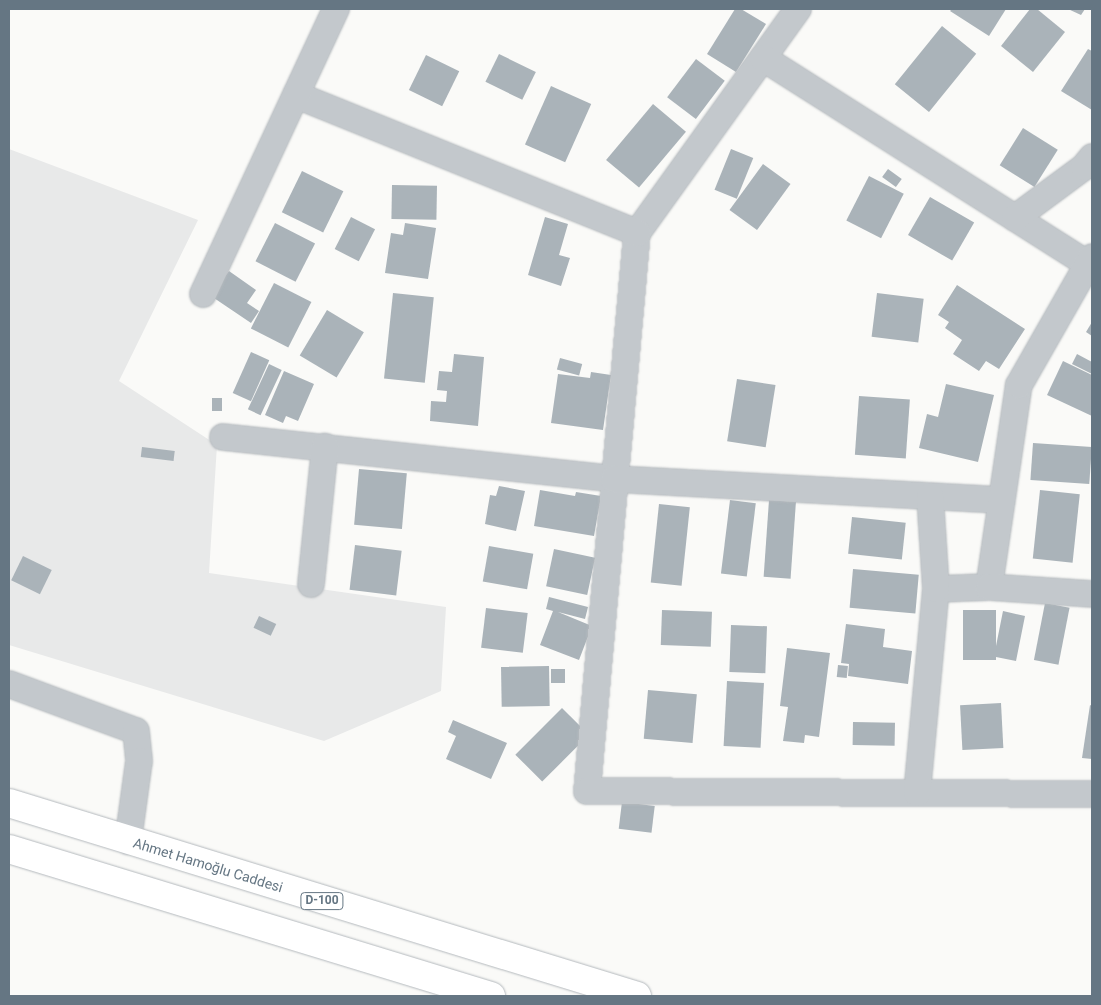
<!DOCTYPE html>
<meta charset="utf-8">
<style>
body{margin:0}
#map{position:relative;width:1101px;height:1005px;overflow:hidden;background:#fafaf8;font-family:Roboto,sans-serif}
div>[style]{position:absolute}
[style*='--x']{left:calc(var(--x)*1px);top:calc(var(--y)*1px);width:calc(var(--w)*1px);rotate:calc(var(--a)*1deg)}
.built>*{inset:0;background:#e8e9e9}
.building>*{inset:0;background:#aab3b9;transform-origin:0 0}
.roads{filter:drop-shadow(0 0 1px #b4b9bd) drop-shadow(0 0 1px #b4b9bd)}
.minor>*{height:26px;margin:-13px;padding:0 13px;transform-origin:13px;border-radius:13px;background:#c3c8cc}
.highway>*{height:28px;margin:-14px;padding:0 14px;transform-origin:14px;border-radius:14px;background:#fff}
span{translate:-50% -50%;white-space:nowrap;text-align:center;line-height:1.15;-webkit-text-stroke:5px #fff;paint-order:stroke}
.shield-label span{padding:1px 4px;background:#fff;border:1px solid;border-radius:4px;-webkit-text-stroke-width:0}
.shield-label{font-size:12px;color:#657683;font-weight:700}
.street-label{font-size:14px;color:#657683}
.frame{position:absolute;inset:0;border:10px solid #657683;pointer-events:none}
</style>
<div id="map">
<div class="built">
<div style="clip-path:polygon(9px 149px,198px 220px,119px 381px,217px 445px,209px 573px,446px 607px,441px 691px,324px 741px,9px 645px)"></div>
</div>
<div class="building">
<div style="clip-path:polygon(735px 9px,741px 9px,766px 24px,736px 72px,707px 54px)"></div>
<div style="clip-path:polygon(952px 9px,1006px 9px,989px 36px,950px 11px)"></div>
<div style="clip-path:polygon(1030px 9px,1037px 9px,1065px 32px,1033px 72px,1001px 46px)"></div>
<div style="clip-path:polygon(1068px 9px,1085px 9px,1081px 15px)"></div>
<div style="left:942px;top:26px;width:44px;height:75px;rotate:39deg"></div>
<div style="clip-path:polygon(1088px 49px,1092px 51px,1092px 110px,1061px 91px)"></div>
<div style="left:499px;top:54px;width:41px;height:31px;rotate:26deg"></div>
<div style="left:426px;top:55px;width:37px;height:39px;rotate:26deg"></div>
<div style="left:696px;top:59px;width:36px;height:48px;rotate:37deg"></div>
<div style="left:551px;top:86px;width:44px;height:64px;rotate:24deg"></div>
<div style="left:653px;top:104px;width:43px;height:73px;rotate:40deg"></div>
<div style="left:1023px;top:128px;width:41px;height:44px;rotate:32deg"></div>
<div style="left:731px;top:149px;width:24px;height:44px;rotate:22deg"></div>
<div style="left:763px;top:164px;width:34px;height:57px;rotate:36deg"></div>
<div style="left:888px;top:169px;width:17px;height:10px;rotate:36deg"></div>
<div style="left:302px;top:171px;width:46px;height:46px;rotate:26deg"></div>
<div style="left:869px;top:176px;width:39px;height:50px;rotate:27deg"></div>
<div style="left:392px;top:185px;width:45px;height:34px;rotate:1deg"></div>
<div style="left:930px;top:197px;width:51px;height:44px;rotate:30deg"></div>
<div style="left:351px;top:217px;width:27px;height:36px;rotate:27deg"></div>
<div style="clip-path:polygon(545px 217px,568px 224px,559px 255px,570px 258px,561px 286px,528px 275px)"></div>
<div style="left:275px;top:223px;width:45px;height:43px;rotate:27deg"></div>
<div style="clip-path:polygon(405px 223px,436px 228px,428px 279px,385px 273px,391px 233px,403px 235px)"></div>
<div style="clip-path:polygon(229px 271px,256px 290px,247px 303px,259px 311px,251px 323px,211px 296px)"></div>
<div style="left:274px;top:283px;width:42px;height:51px;rotate:27deg"></div>
<div style="clip-path:polygon(957px 285px,1025px 329px,999px 369px,986px 361px,979px 371px,953px 354px,962px 340px,945px 328px,949px 322px,938px 315px)"></div>
<div style="left:393px;top:293px;width:41px;height:86px;rotate:6deg"></div>
<div style="left:877px;top:293px;width:47px;height:44px;rotate:7deg"></div>
<div style="left:327px;top:310px;width:43px;height:53px;rotate:31deg"></div>
<div style="clip-path:polygon(1092px 322px,1092px 336px,1086px 332px)"></div>
<div style="left:251px;top:352px;width:20px;height:45px;rotate:24deg"></div>
<div style="clip-path:polygon(454px 354px,484px 357px,478px 426px,430px 421px,431px 401px,446px 402px,447px 391px,437px 390px,439px 371px,452px 372px)"></div>
<div style="clip-path:polygon(1077px 354px,1092px 362px,1092px 374px,1072px 364px)"></div>
<div style="left:560px;top:358px;width:23px;height:12px;rotate:15deg"></div>
<div style="clip-path:polygon(1063px 361px,1092px 375px,1092px 416px,1047px 395px)"></div>
<div style="left:269px;top:364px;width:14px;height:50px;rotate:25deg"></div>
<div style="clip-path:polygon(284px 371px,314px 384px,298px 421px,286px 416px,283px 423px,265px 415px)"></div>
<div style="clip-path:polygon(591px 372px,611px 375px,603px 430px,551px 423px,558px 374px,590px 378px)"></div>
<div style="left:737px;top:379px;width:39px;height:63px;rotate:9deg"></div>
<div style="clip-path:polygon(946px 384px,994px 395px,978px 462px,919px 448px,927px 414px,938px 417px)"></div>
<div style="left:859px;top:396px;width:51px;height:59px;rotate:4deg"></div>
<div style="left:212px;top:398px;width:10px;height:13px"></div>
<div style="left:1033px;top:443px;width:59px;height:37px;rotate:4deg"></div>
<div style="left:142px;top:447px;width:33px;height:10px;rotate:7deg"></div>
<div style="left:359px;top:469px;width:48px;height:56px;rotate:5deg"></div>
<div style="clip-path:polygon(499px 486px,525px 491px,516px 531px,485px 524px,490px 495px,496px 496px)"></div>
<div style="clip-path:polygon(540px 490px,575px 496px,576px 492px,601px 496px,594px 536px,534px 526px)"></div>
<div style="left:1040px;top:490px;width:40px;height:69px;rotate:6deg"></div>
<div style="left:730px;top:500px;width:26px;height:74px;rotate:7deg"></div>
<div style="left:769px;top:500px;width:27px;height:77px;rotate:4deg"></div>
<div style="left:659px;top:504px;width:31px;height:79px;rotate:6deg"></div>
<div style="left:852px;top:517px;width:54px;height:37px;rotate:6deg"></div>
<div style="left:355px;top:545px;width:47px;height:45px;rotate:7deg"></div>
<div style="left:489px;top:546px;width:45px;height:36px;rotate:10deg"></div>
<div style="left:554px;top:549px;width:42px;height:38px;rotate:12deg"></div>
<div style="left:23px;top:556px;width:32px;height:27px;rotate:26deg"></div>
<div style="left:853px;top:569px;width:66px;height:39px;rotate:5deg"></div>
<div style="clip-path:polygon(549px 597px,588px 607px,585px 619px,558px 612px,592px 626px,579px 660px,540px 645px,553px 611px,546px 609px)"></div>
<div style="left:1045px;top:603px;width:25px;height:58px;rotate:11deg"></div>
<div style="left:486px;top:608px;width:42px;height:40px;rotate:7deg"></div>
<div style="left:662px;top:610px;width:50px;height:35px;rotate:2deg"></div>
<div style="clip-path:polygon(963px 610px,996px 610px,996px 646px,1003px 611px,1025px 616px,1016px 661px,996px 657px,996px 660px,963px 660px)"></div>
<div style="left:259px;top:616px;width:19px;height:13px;rotate:25deg"></div>
<div style="clip-path:polygon(846px 624px,885px 629px,883px 647px,912px 651px,908px 684px,848px 676px,849px 664px,841px 663px)"></div>
<div style="left:731px;top:625px;width:36px;height:47px;rotate:2deg"></div>
<div style="clip-path:polygon(787px 648px,830px 653px,819px 737px,805px 735px,804px 743px,783px 741px,788px 707px,780px 706px)"></div>
<div style="left:838px;top:665px;width:10px;height:12px;rotate:6deg"></div>
<div style="left:549px;top:666px;width:40px;height:48px;rotate:89deg"></div>
<div style="left:551px;top:669px;width:14px;height:14px"></div>
<div style="left:727px;top:681px;width:37px;height:65px;rotate:3deg"></div>
<div style="left:648px;top:690px;width:49px;height:49px;rotate:5deg"></div>
<div style="left:1001px;top:703px;width:45px;height:41px;rotate:87deg"></div>
<div style="clip-path:polygon(1090px 705px,1092px 706px,1092px 759px,1082px 758px)"></div>
<div style="left:562px;top:708px;width:38px;height:66px;rotate:45deg"></div>
<div style="clip-path:polygon(453px 720px,507px 743px,491px 779px,446px 759px,456px 736px,448px 732px)"></div>
<div style="left:853px;top:722px;width:42px;height:23px;rotate:1deg"></div>
<div style="left:622px;top:802px;width:33px;height:27px;rotate:7deg"></div>
</div>
<div class="roads">
<div class="minor">
<div style="--x:798;--y:9;--w:276;--a:125.7"></div>
<div style="--x:637;--y:233;--w:560;--a:95.12"></div>
<div style="--x:587;--y:791;--w:505;--a:0.34"></div>
<div style="--x:763;--y:58;--w:384;--a:32.4"></div>
<div style="--x:296;--y:95;--w:368;--a:22"></div>
<div style="--x:1015;--y:218;--w:86;--a:-36.5"></div>
<div style="--x:1084;--y:167;--w:13;--a:-51"></div>
<div style="--x:203;--y:294;--w:315;--a:-65"></div>
<div style="--x:223;--y:437;--w:393;--a:6.1"></div>
<div style="--x:614;--y:479;--w:388;--a:3.1"></div>
<div style="--x:311;--y:584;--w:138;--a:-84.2"></div>
<div style="--x:989;--y:587;--w:204;--a:-81.6"></div>
<div style="--x:1019;--y:385;--w:147;--a:-60.3"></div>
<div style="--x:936;--y:589;--w:53;--a:-2.2"></div>
<div style="--x:989;--y:587;--w:103;--a:3.9"></div>
<div style="--x:9;--y:684;--w:135;--a:20.3"></div>
<div style="--x:136;--y:731;--w:30;--a:84"></div>
<div style="--x:139;--y:761;--w:81;--a:97.8"></div>
<div style="--x:917;--y:793;--w:205;--a:-84.7"></div>
<div style="--x:936;--y:589;--w:93;--a:-93.7"></div>
</div>
<div class="highway">
<div style="--x:9;--y:803;--w:657;--a:17.08"></div>
<div style="--x:9;--y:849;--w:504;--a:16.96"></div>
</div>
</div>
<div class="shield-label">
<span style="left:322px;top:901px">D-100</span>
</div>
<div class="street-label">
<span style="left:208px;top:865px;rotate:17deg">Ahmet Hamoğlu Caddesi</span>
</div>
<div class="frame"></div>
</div>
